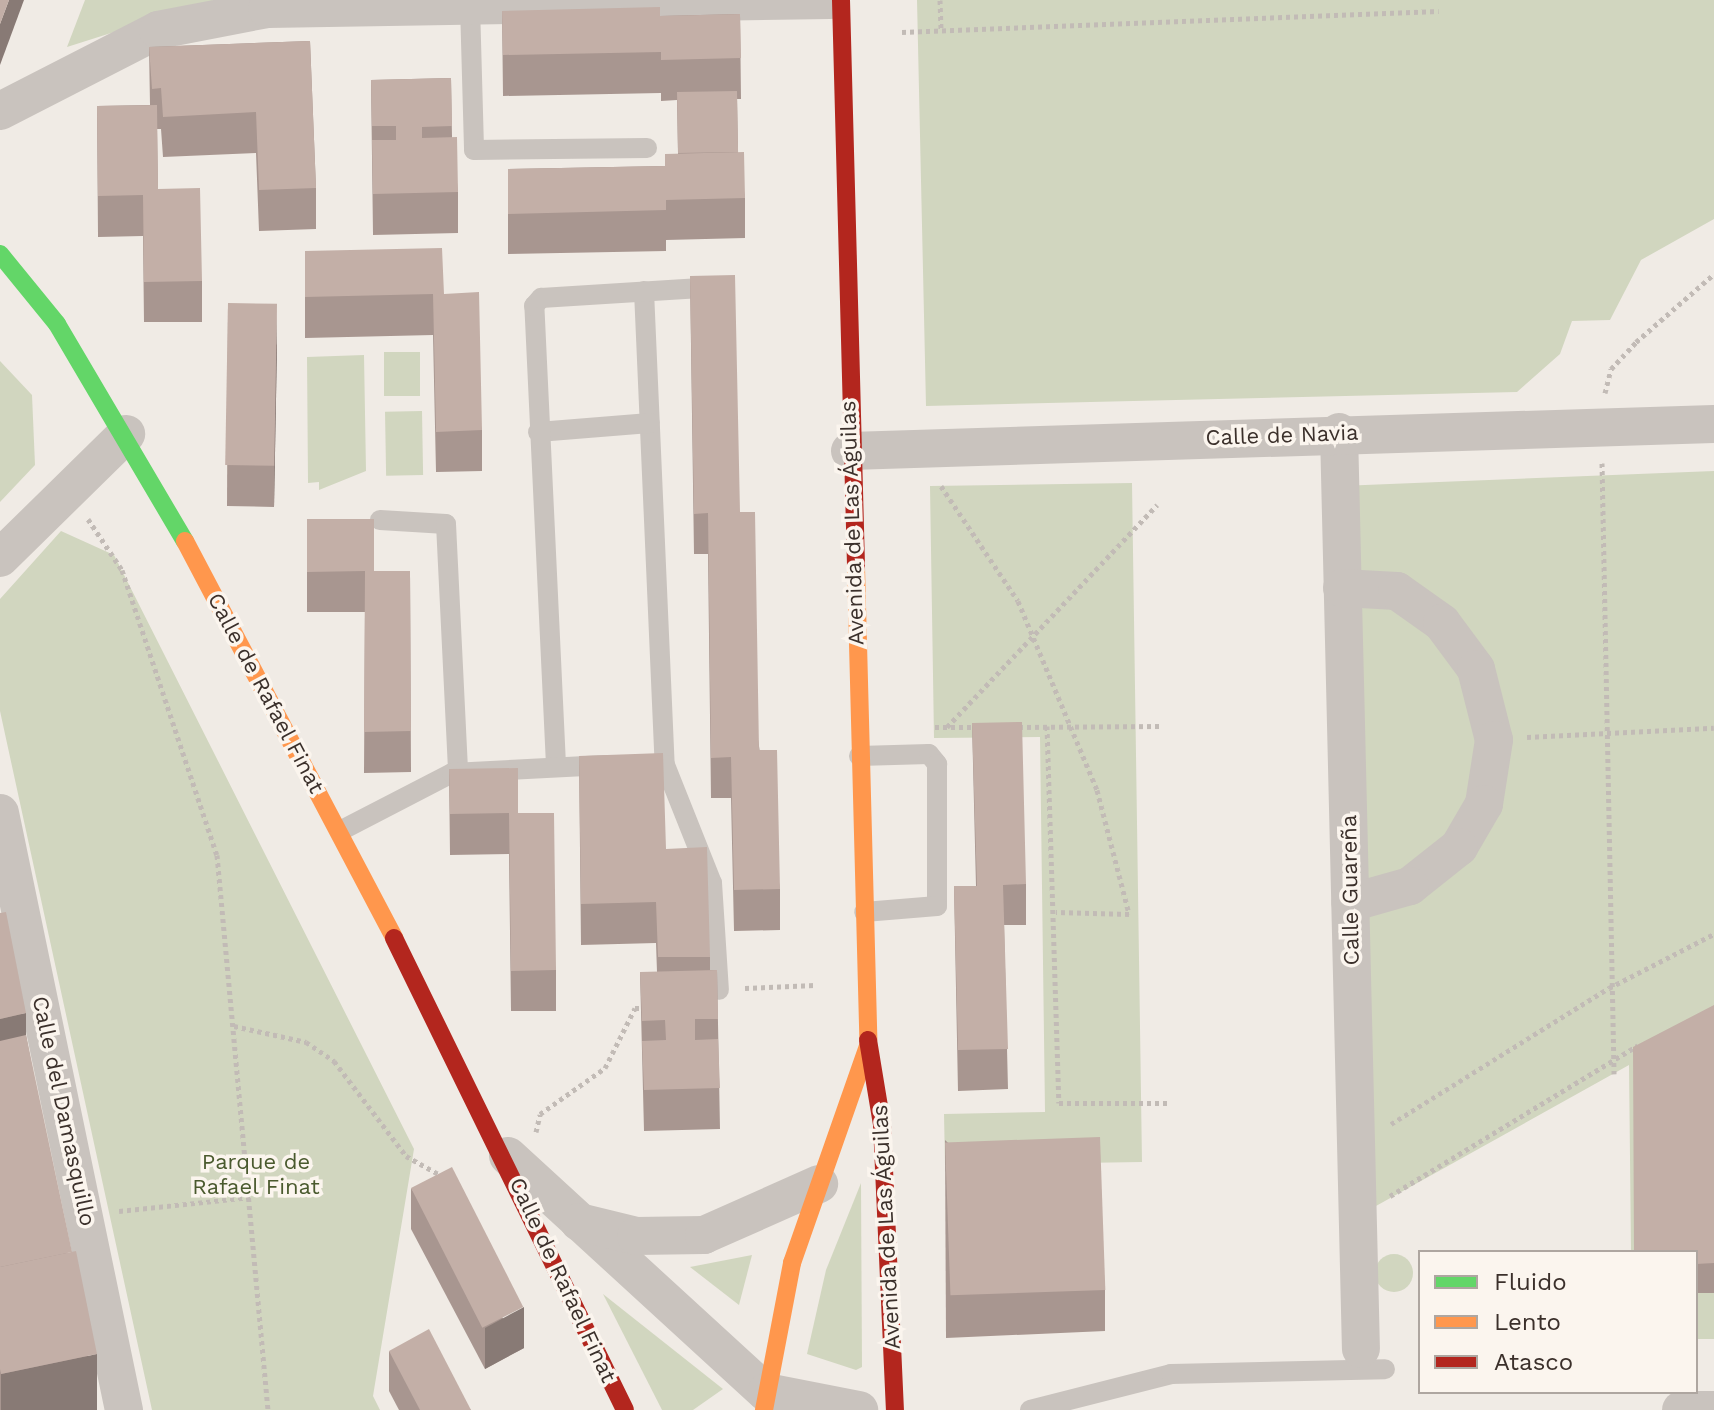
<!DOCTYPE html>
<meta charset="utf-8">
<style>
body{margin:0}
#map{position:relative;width:1714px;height:1410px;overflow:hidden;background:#f0ebe5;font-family:"Work Sans",sans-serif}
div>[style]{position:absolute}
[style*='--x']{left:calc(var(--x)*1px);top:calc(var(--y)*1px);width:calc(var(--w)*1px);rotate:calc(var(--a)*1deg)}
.green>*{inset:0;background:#d1d6bf;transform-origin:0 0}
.round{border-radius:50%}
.path>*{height:5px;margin-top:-2.5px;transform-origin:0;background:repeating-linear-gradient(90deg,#c2bbb6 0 4px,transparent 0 8px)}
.lane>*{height:20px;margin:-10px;padding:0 10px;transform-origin:10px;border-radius:10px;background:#c9c3be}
.street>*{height:38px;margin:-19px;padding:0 19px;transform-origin:19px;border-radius:19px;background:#c9c3be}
.fast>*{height:18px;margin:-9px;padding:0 9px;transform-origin:9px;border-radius:9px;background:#63d668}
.slow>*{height:18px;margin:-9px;padding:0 9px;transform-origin:9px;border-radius:9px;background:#ff974d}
.jam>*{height:18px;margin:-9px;padding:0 9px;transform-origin:9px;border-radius:9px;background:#b3261e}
.wall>*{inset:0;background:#a89690}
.shaded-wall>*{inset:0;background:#887a75}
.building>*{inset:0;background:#c3afa7;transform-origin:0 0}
span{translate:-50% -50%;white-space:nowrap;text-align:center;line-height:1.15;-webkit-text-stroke:7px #fbf5ee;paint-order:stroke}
.street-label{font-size:22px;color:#3b302b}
.park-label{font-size:22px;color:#4a5a2e}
.legend{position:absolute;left:1418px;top:1250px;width:280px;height:144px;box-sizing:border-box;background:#fbf5ee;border:2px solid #aea6a0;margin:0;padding:10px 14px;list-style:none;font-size:24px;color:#3b302b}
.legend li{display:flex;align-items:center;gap:16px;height:40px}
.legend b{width:40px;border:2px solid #aea6a0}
</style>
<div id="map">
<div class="green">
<div style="clip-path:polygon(85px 0,215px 0,67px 47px)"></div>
<div style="clip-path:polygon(917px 0,1714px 0,1714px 219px,1641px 260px,1610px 320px,1572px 321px,1560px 354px,1517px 392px,926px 406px)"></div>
<div style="left:384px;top:352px;width:36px;height:44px"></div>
<div style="clip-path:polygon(364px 355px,366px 471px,319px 490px,319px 482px,308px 483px,307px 357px)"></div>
<div style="clip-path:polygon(0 361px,32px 395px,35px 465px,0 502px)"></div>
<div style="left:422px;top:411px;width:64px;height:37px;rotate:89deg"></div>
<div style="clip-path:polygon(1714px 471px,1714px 1339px,1696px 1339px,1696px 1252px,1631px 1252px,1629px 1065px,1358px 1216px,1340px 486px)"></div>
<div style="clip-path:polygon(1132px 483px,1142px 1162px,945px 1165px,944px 1114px,1045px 1112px,1040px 737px,934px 738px,930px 486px)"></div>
<div style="clip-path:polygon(61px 531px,114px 555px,414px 1149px,373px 1396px,380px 1410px,152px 1410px,0 711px,0 599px)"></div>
<div style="clip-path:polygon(861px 1183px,862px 1367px,856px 1370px,807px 1354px,826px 1270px)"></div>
<div class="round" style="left:1375px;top:1254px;width:38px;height:38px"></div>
<div style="clip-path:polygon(752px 1255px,739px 1305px,690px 1267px)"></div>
<div style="clip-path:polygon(603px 1294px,723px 1389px,693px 1410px,662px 1410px)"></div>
</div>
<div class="path">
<div style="--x:940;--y:0;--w:30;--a:88"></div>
<div style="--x:902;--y:32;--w:537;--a:-2.24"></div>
<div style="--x:1605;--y:393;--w:25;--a:-76"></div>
<div style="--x:1611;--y:369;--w:37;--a:-47"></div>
<div style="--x:1636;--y:342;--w:103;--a:-41.1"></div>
<div style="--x:1602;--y:463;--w:611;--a:88.87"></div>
<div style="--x:941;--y:486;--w:138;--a:56.2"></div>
<div style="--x:1018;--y:601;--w:205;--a:67.3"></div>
<div style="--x:1097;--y:790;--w:128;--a:75.5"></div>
<div style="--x:1129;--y:914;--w:73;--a:-178.4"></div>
<div style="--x:88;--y:519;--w:61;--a:56.3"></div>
<div style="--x:122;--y:570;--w:300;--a:71.6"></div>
<div style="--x:217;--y:855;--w:557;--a:84.75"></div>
<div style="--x:1047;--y:726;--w:377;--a:88.2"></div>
<div style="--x:1059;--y:1103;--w:112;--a:0"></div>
<div style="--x:935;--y:727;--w:42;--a:0"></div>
<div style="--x:947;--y:727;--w:306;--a:-46.6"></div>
<div style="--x:1019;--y:727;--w:143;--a:-0.4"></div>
<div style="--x:1527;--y:737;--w:187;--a:-2.8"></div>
<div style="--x:745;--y:988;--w:70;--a:-2.5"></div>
<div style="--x:234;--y:1026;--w:74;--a:12.5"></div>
<div style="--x:306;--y:1042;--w:34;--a:34"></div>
<div style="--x:334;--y:1061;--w:119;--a:52.8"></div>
<div style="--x:406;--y:1156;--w:41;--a:29.1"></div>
<div style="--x:1391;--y:1124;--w:257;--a:-32"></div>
<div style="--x:1609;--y:988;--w:118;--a:-27.2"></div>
<div style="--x:536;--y:1132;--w:18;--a:-77"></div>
<div style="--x:540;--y:1114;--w:80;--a:-35.3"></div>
<div style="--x:605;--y:1068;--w:67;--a:-63.4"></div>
<div style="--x:635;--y:1008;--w:10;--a:0"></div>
<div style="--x:1390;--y:1196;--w:290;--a:-31.3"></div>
<div style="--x:119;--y:1211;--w:135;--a:-6"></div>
</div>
<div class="lane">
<div style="--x:470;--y:5;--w:145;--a:88.4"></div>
<div style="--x:474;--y:150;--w:173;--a:-0.7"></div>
<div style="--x:644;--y:291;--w:474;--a:87.5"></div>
<div style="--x:665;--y:765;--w:127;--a:68.3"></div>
<div style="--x:712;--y:883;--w:107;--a:86.3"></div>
<div style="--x:538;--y:432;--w:112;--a:-4.6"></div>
<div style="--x:380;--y:520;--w:66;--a:3.5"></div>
<div style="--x:446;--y:524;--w:248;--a:87.2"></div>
<div style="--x:859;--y:756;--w:70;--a:-1.6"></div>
<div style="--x:929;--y:754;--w:13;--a:51"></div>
<div style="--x:937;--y:764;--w:142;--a:90"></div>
<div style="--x:937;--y:906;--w:73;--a:175.3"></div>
<div style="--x:556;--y:765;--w:460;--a:-92.7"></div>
<div style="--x:534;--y:306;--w:11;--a:-49"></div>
<div style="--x:541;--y:298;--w:176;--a:-3.6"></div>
<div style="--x:340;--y:831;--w:126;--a:-27.4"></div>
<div style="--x:452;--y:773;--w:153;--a:-3"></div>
<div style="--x:1030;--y:1410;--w:146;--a:-14.3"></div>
<div style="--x:1171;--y:1374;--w:214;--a:-1.3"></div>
</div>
<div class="street">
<div style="--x:0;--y:111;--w:178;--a:-27.1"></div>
<div style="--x:158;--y:30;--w:111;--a:-10.9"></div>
<div style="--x:267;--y:9;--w:563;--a:-0.92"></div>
<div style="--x:1339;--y:432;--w:917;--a:88.63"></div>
<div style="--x:850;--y:451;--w:864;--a:-1.79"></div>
<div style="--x:0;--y:558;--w:177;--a:-44.5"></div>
<div style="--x:1342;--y:588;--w:55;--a:3.1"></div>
<div style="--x:1397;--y:591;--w:55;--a:35.4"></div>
<div style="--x:1442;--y:623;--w:57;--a:53.5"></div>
<div style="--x:1476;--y:669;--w:73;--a:75.8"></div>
<div style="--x:1494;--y:740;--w:65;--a:98.9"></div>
<div style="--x:1484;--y:804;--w:50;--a:120.2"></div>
<div style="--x:1459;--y:847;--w:63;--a:141.5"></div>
<div style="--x:1410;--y:886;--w:62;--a:164.2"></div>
<div style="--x:0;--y:813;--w:610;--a:78.27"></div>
<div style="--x:508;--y:1156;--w:350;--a:42.5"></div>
<div style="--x:579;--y:1222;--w:59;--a:13.8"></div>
<div style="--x:636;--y:1236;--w:68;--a:-0.8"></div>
<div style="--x:704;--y:1235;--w:126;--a:-23.9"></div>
<div style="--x:766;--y:1392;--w:95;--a:11"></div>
<div style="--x:1681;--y:1410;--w:33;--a:0"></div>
</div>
<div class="fast">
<div style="--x:0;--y:254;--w:90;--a:50.8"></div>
<div style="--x:57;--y:324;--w:252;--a:59.5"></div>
</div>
<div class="slow">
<div style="--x:185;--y:541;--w:449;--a:62.2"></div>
<div style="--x:856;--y:567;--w:473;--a:88.5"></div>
<div style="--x:764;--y:1410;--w:150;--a:-79.2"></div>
<div style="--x:792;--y:1263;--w:230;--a:-70.7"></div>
</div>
<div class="jam">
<div style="--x:841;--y:0;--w:567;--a:88.48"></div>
<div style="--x:394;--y:938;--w:525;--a:63.92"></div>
<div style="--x:868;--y:1040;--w:86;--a:80.6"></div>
<div style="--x:882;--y:1125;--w:285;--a:87.4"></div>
</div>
<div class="wall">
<div style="clip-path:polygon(502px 11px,660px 16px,740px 14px,741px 99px,737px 99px,738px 152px,745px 198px,745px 238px,666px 240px,666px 251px,508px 254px,508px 169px,665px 166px,678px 154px,677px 100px,661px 101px,661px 93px,503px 96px)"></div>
<div style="clip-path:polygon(310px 41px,316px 188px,316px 229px,259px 231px,256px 153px,163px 157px,161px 129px,157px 129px,158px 189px,202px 281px,202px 322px,144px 322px,143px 236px,98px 237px,97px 106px,150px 105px,149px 47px)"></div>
<div style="clip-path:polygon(451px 78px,452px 137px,458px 192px,458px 233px,373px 235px,371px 80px)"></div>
<div style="clip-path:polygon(305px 251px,444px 294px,482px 430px,482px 471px,436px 472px,433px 335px,305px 338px)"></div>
<div style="clip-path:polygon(690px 276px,780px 889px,780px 930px,734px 931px,731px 798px,711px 798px,708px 554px,694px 554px)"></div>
<div style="clip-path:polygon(228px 303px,277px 345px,274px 507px,227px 506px)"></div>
<div style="clip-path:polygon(307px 519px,374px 571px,410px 571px,411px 772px,364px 773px,365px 612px,307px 612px)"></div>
<div style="clip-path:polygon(972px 723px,1026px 884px,1026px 925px,1004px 925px,1008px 1089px,958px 1091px,954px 886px,976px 886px)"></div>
<div style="clip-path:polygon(579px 756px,666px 849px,710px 957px,710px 970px,717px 970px,720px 1129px,644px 1131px,640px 972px,657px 972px,656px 943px,581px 945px)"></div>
<div style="clip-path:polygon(449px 769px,518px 813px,556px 970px,556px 1011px,511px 1011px,509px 854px,450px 855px)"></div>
<div style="clip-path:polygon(0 913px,26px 1035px,97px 1410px,0 1410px)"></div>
<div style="clip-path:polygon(1714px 1005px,1714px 1293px,1696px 1293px,1696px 1252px)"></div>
<div style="clip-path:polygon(945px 1140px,1105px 1290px,1105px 1331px,946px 1338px)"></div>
<div style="clip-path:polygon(411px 1188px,524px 1348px,485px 1369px,411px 1229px)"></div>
<div style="clip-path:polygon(389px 1351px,471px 1410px,399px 1410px,389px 1391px)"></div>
</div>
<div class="shaded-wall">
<div style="clip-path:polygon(9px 0,24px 0,0 65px,0 24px)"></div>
<div style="clip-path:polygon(277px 304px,277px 345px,274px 507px,274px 466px)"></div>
<div style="clip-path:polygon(26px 1013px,26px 1076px,0 1081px,0 1019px)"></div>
<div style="clip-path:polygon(524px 1307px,524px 1348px,485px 1369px,485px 1328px)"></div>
<div style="clip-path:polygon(97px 1354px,97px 1410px,1px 1410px,1px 1374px)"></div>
</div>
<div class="building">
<div style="clip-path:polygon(0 0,9px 0,0 24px)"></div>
<div style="clip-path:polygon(660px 7px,660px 16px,740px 14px,741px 58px,661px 60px,661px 52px,503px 55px,502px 11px)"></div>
<div style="clip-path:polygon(310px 41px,316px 188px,259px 190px,256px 112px,163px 117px,161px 88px,152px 89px,149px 47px)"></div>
<div style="clip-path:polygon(451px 78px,452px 126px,422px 127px,422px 138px,457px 137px,458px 192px,373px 194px,372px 140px,396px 140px,396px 126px,372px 126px,371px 80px)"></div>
<div style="left:737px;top:91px;width:61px;height:60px;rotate:89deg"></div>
<div style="clip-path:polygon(157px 105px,158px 189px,200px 188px,202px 281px,144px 282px,143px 195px,98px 196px,97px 106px)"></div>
<div style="clip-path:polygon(744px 152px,745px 198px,666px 200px,666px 210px,508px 214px,508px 169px,665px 166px,665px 154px)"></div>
<div style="clip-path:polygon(442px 248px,444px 294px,479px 292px,482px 430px,436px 432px,433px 294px,305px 297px,305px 251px)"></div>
<div style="clip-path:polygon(735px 275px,740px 512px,755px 512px,759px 750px,777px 750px,780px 889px,734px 890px,731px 757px,711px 758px,708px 513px,694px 514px,690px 276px)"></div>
<div style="left:228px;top:303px;width:49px;height:162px;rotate:1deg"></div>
<div style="clip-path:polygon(307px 519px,374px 519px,374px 571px,410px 571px,411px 731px,364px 732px,365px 571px,307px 572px)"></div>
<div style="clip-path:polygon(1022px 722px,1026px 884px,1003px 885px,1008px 1049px,958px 1050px,954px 886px,977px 886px,972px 723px)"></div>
<div style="clip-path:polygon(663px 753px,666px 849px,707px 847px,710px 957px,658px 957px,656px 902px,581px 904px,579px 756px)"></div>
<div style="clip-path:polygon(518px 768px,518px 813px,554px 813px,556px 970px,511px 971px,509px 813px,450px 814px,449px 769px)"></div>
<div style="clip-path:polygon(6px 912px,26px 1013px,0 1019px,0 913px)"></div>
<div style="clip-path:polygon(717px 970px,718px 1019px,695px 1019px,695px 1040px,718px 1039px,720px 1088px,644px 1090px,642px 1041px,666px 1040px,665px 1020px,642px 1021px,640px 972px)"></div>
<div style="clip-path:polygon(1714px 1005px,1714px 1263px,1696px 1264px,1696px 1252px,1634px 1252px,1633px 1047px)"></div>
<div style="clip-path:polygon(26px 1035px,72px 1252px,0 1267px,0 1041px)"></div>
<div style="left:1100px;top:1137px;width:153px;height:155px;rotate:88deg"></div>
<div style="left:452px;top:1167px;width:157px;height:46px;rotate:63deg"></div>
<div style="clip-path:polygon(76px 1251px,97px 1354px,1px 1374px,0 1369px,0 1267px)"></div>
<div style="clip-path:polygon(429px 1329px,471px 1410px,420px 1410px,389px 1351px)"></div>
</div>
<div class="street-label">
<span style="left:1282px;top:435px;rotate:-2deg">Calle de Navia</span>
<span style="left:852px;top:523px;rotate:-92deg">Avenida de Las Águilas</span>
<span style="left:266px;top:693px;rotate:62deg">Calle de Rafael Finat</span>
<span style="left:1350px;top:890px;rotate:-91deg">Calle Guareña</span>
<span style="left:64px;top:1111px;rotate:78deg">Calle del Damasquillo</span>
<span style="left:886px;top:1227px;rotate:-93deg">Avenida de Las Águilas</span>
<span style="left:563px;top:1280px;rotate:65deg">Calle de Rafael Finat</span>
</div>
<div class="park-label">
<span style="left:256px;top:1174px">Parque de<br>Rafael Finat</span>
</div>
<ul class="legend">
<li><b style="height:10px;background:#63d668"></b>Fluido</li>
<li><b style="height:10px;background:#ff974d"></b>Lento</li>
<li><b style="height:10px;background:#b3261e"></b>Atasco</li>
</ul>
</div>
